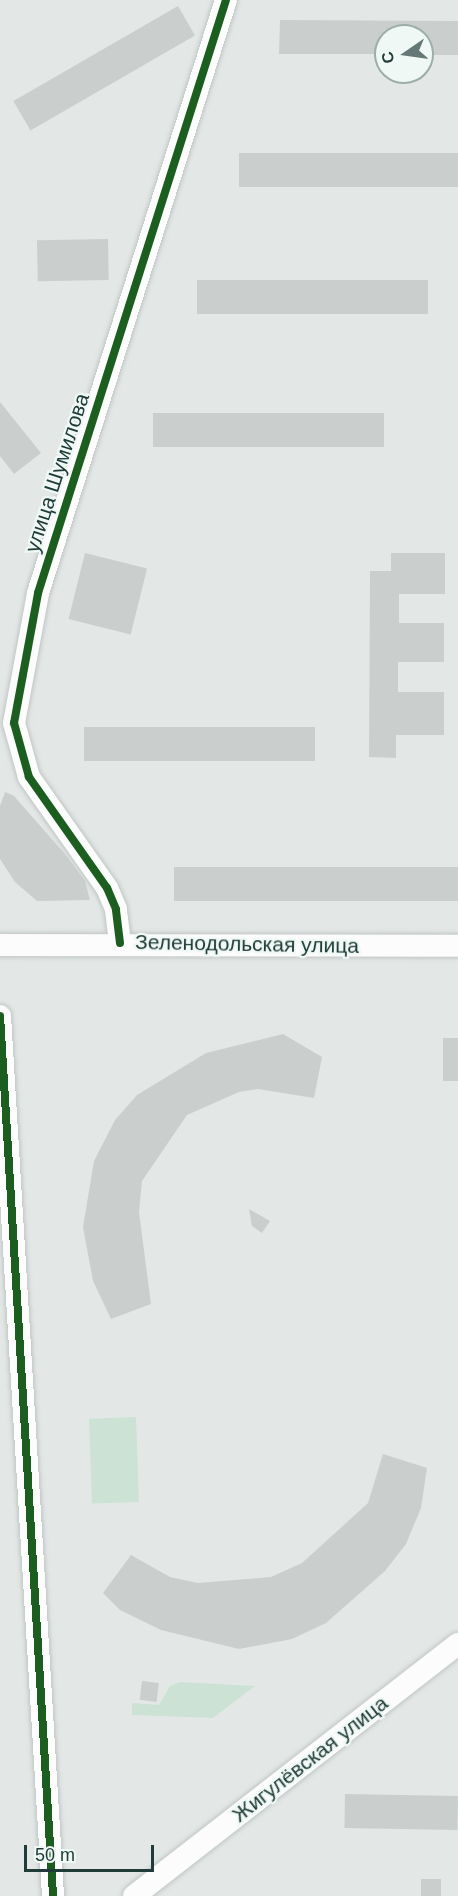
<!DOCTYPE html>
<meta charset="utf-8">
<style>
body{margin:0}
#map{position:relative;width:458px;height:1896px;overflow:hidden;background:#e3e8e7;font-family:Helvetica,sans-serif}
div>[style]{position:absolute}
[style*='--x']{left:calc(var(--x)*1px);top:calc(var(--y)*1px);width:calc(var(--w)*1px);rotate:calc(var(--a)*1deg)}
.green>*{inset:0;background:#cbe2d5;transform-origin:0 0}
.building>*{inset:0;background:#cacfce;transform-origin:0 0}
.roads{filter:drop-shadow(0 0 2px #c0c5c4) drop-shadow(0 0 2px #c0c5c4)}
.minor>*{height:22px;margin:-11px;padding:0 11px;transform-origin:11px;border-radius:11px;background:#fbfcfb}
.cycleway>*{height:8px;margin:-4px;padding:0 4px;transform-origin:4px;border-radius:4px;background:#1b5e20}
span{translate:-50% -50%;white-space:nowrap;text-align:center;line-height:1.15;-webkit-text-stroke:4.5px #f0f8f5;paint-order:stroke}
.street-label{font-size:21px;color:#203c38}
.north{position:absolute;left:374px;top:24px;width:60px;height:60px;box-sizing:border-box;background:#f0f8f5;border:2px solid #9dada9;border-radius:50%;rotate:257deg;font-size:16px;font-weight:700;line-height:24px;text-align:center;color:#203c38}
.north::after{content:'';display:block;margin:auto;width:21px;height:27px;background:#647875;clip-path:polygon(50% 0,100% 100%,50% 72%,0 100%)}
.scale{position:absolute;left:24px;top:1845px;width:130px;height:27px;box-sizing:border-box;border:3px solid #203c38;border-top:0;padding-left:8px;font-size:18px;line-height:21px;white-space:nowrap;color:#203c38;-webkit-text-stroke:4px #f0f8f5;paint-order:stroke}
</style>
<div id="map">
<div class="green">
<div style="left:136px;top:1417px;width:85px;height:47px;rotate:88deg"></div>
<div style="clip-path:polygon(180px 1682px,255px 1686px,213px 1718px,132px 1715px,132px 1703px,159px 1705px,170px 1686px)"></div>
</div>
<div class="building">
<div style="left:178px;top:6px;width:34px;height:190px;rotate:60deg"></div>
<div style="clip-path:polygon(280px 20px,458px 21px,458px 55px,422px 55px,422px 36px,386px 36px,386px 54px,279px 54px)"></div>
<div style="left:239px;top:153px;width:219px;height:34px"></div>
<div style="left:108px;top:239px;width:41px;height:71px;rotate:89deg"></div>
<div style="left:197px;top:280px;width:231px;height:34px"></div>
<div style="clip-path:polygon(0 402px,41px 453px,14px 474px,0 456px)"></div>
<div style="left:153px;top:413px;width:231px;height:34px"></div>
<div style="left:85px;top:553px;width:64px;height:68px;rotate:14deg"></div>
<div style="clip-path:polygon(391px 553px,445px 553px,445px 594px,399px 594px,399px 623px,444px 623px,444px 662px,398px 662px,398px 692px,444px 692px,444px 735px,396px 735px,396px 758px,369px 757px,370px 571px,391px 571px)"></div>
<div style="left:84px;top:727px;width:231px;height:34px"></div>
<div style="clip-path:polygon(5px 792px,14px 796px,65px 854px,85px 881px,90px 900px,37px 901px,15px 882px,0 859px,0 806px)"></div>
<div style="left:174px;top:867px;width:284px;height:34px"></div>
<div style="clip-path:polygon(283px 1034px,322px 1057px,314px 1098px,258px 1089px,239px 1092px,187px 1115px,142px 1181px,139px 1212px,151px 1304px,111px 1319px,93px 1281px,83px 1227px,94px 1161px,115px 1120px,137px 1095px,206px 1053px)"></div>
<div style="left:458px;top:1038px;width:43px;height:15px;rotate:90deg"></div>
<div style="clip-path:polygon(249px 1209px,270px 1221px,262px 1233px,252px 1226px)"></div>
<div style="clip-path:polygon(383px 1454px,427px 1468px,421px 1508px,406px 1544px,385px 1571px,326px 1623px,292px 1639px,239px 1649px,161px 1630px,120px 1610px,103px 1593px,131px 1555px,170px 1577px,198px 1583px,271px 1577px,302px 1563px,368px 1503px)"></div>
<div style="left:142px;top:1681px;width:17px;height:19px;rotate:7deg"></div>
<div style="left:345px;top:1794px;width:113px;height:34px;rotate:1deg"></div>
<div style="left:421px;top:1879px;width:20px;height:17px"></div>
</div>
<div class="roads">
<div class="minor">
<div style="--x:120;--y:943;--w:34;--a:-97"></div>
<div style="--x:116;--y:909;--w:23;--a:-113"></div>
<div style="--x:107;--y:888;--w:136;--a:-125.1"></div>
<div style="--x:29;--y:777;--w:56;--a:-105.5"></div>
<div style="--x:14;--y:723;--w:132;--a:-79.5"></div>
<div style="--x:38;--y:593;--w:622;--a:-72.41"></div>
<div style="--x:0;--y:945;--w:458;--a:0.1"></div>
<div style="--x:0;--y:1016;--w:882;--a:86.55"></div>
<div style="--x:134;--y:1896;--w:410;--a:-37.9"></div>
</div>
</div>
<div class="cycleway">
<div style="--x:120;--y:943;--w:34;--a:-97"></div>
<div style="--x:116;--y:909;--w:23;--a:-113"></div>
<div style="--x:107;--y:888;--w:136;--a:-125.1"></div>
<div style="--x:29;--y:777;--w:56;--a:-105.5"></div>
<div style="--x:14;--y:723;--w:132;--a:-79.5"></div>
<div style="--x:38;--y:593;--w:622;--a:-72.41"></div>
<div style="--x:0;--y:1016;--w:882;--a:86.55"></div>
</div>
<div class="street-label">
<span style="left:57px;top:473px;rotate:-72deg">улица Шумилова</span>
<span style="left:247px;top:944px;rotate:1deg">Зеленодольская улица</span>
<span style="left:310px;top:1759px;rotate:-38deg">Жигулёвская улица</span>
</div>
<div class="north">С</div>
<div class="scale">50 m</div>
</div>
